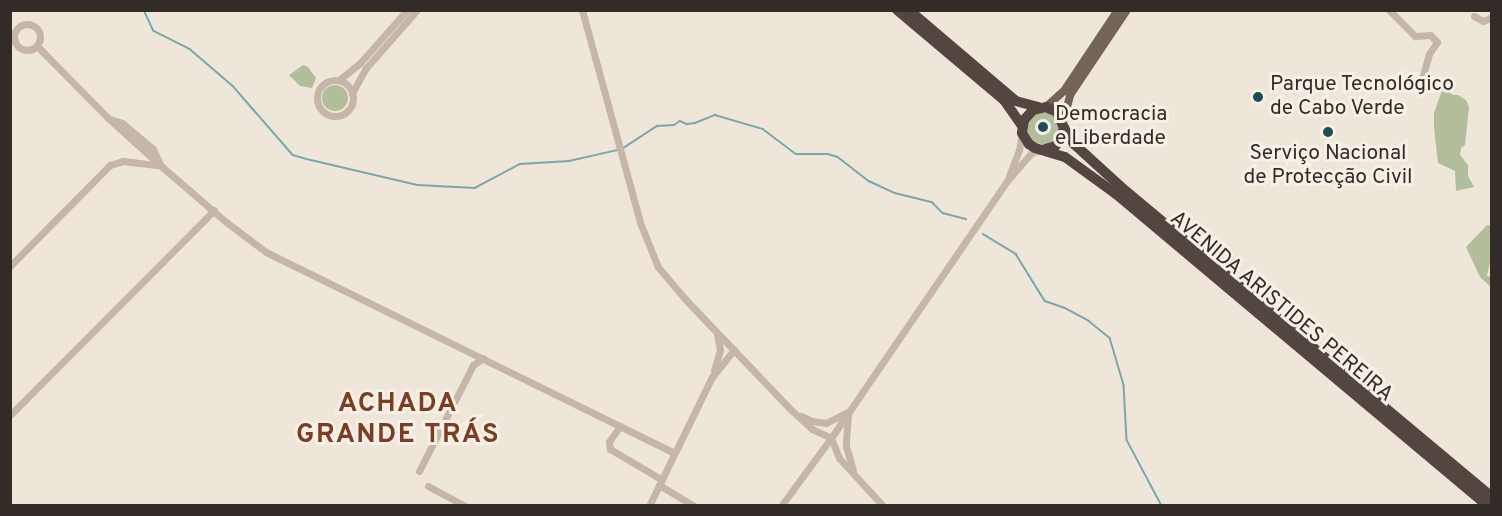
<!DOCTYPE html>
<meta charset="utf-8">
<style>
body{margin:0}
#map{position:relative;width:1502px;height:516px;overflow:hidden;background:#efe6da;font-family:Overpass,sans-serif}
div>[style]{position:absolute}
[style*='--x']{left:calc(var(--x)*1px);top:calc(var(--y)*1px);width:calc(var(--w)*1px);rotate:calc(var(--a)*1deg)}
.green>*{inset:0;background:#b1bd9b}
.round{border-radius:50%}
.stream>*{height:1.5px;margin:-0.75px;padding:0 0.75px;transform-origin:0.75px;border-radius:0.75px;background:#7ba7aa}
.minor>*{height:7px;margin:-3.5px;padding:0 3.5px;transform-origin:3.5px;border-radius:3.5px;background:#c6b6a7}
.minor>.ring{margin:-3.5px;padding:0;box-sizing:content-box;background:none;border:7px solid #c6b6a7;border-radius:50%}
.major>*{height:8px;margin:-4px;padding:0 4px;transform-origin:4px;border-radius:4px;background:#746359}
.highway>*{height:10px;margin:-5px;padding:0 5px;transform-origin:5px;border-radius:5px;background:#53453f}
.dots>*{width:16px;height:16px;translate:-50% -50%;box-sizing:border-box;border:3px solid #f7f0e6;border-radius:50%}
span{translate:-50% -50%;white-space:nowrap;text-align:center;line-height:1.15;-webkit-text-stroke:6px #f7f0e6;paint-order:stroke}
.poi-label{font-size:21px;color:#332b27}
.left{translate:0 -50%;text-align:left}
.street-label{font-size:21px;color:#332b27}
.district-label{font-size:27px;color:#7c3c26;font-weight:700;letter-spacing:1.5px}
.frame{position:absolute;inset:0;border:12px solid #332b27;pointer-events:none}
</style>
<div id="map">
<div class="green">
<div style="clip-path:polygon(303px 65px,308px 67px,316px 78px,312px 88px,300px 86px,289px 75px)"></div>
<div style="clip-path:polygon(1445px 82px,1452px 95px,1458px 95px,1466px 100px,1469px 107px,1465px 145px,1461px 148px,1460px 155px,1468px 165px,1468px 176px,1474px 187px,1456px 191px,1455px 171px,1438px 163px,1434px 127px,1434px 113px)"></div>
<div class="round" style="left:322px;top:85px;width:26px;height:26px"></div>
<div class="round" style="left:1027px;top:112px;width:32px;height:32px"></div>
<div style="clip-path:polygon(1487px 225px,1491px 226px,1491px 257px,1487px 276px,1491px 277px,1491px 287px,1480px 277px,1466px 247px)"></div>
</div>
<div class="stream">
<div style="--x:144;--y:10;--w:23;--a:65"></div>
<div style="--x:154;--y:31;--w:40;--a:26.6"></div>
<div style="--x:190;--y:49;--w:57;--a:40.7"></div>
<div style="--x:233;--y:86;--w:91;--a:49"></div>
<div style="--x:293;--y:155;--w:19;--a:16"></div>
<div style="--x:311;--y:160;--w:110;--a:13.2"></div>
<div style="--x:418;--y:185;--w:57;--a:3"></div>
<div style="--x:475;--y:188;--w:51;--a:-28.1"></div>
<div style="--x:520;--y:164;--w:49;--a:-3.5"></div>
<div style="--x:569;--y:161;--w:50;--a:-12.7"></div>
<div style="--x:622;--y:149;--w:42;--a:-33.3"></div>
<div style="--x:657;--y:126;--w:17;--a:-3"></div>
<div style="--x:674;--y:125;--w:7;--a:-34"></div>
<div style="--x:680;--y:121;--w:8;--a:23"></div>
<div style="--x:687;--y:124;--w:8;--a:-7"></div>
<div style="--x:695;--y:123;--w:22;--a:-22"></div>
<div style="--x:715;--y:115;--w:50;--a:16.3"></div>
<div style="--x:763;--y:129;--w:41;--a:37.1"></div>
<div style="--x:796;--y:154;--w:32;--a:0"></div>
<div style="--x:828;--y:154;--w:10;--a:17"></div>
<div style="--x:838;--y:157;--w:39;--a:38"></div>
<div style="--x:869;--y:181;--w:29;--a:25"></div>
<div style="--x:895;--y:193;--w:38;--a:14"></div>
<div style="--x:932;--y:202;--w:16;--a:45"></div>
<div style="--x:943;--y:213;--w:24;--a:15"></div>
<div style="--x:983;--y:234;--w:39;--a:31"></div>
<div style="--x:1016;--y:254;--w:55;--a:58.3"></div>
<div style="--x:1045;--y:301;--w:21;--a:19"></div>
<div style="--x:1065;--y:308;--w:27;--a:28"></div>
<div style="--x:1089;--y:321;--w:27;--a:39"></div>
<div style="--x:1110;--y:338;--w:49;--a:73.4"></div>
<div style="--x:1124;--y:385;--w:55;--a:86.9"></div>
<div style="--x:1127;--y:440;--w:75;--a:62.1"></div>
</div>
<div class="minor">
<div style="--x:582;--y:10;--w:223;--a:74.7"></div>
<div style="--x:641;--y:225;--w:45;--a:68"></div>
<div style="--x:658;--y:267;--w:42;--a:49.8"></div>
<div style="--x:685;--y:299;--w:152;--a:46.3"></div>
<div style="--x:790;--y:409;--w:30;--a:42"></div>
<div style="--x:812;--y:429;--w:21;--a:25"></div>
<div style="--x:831;--y:438;--w:22;--a:68"></div>
<div style="--x:839;--y:458;--w:65;--a:47.5"></div>
<div style="--x:1389;--y:10;--w:37;--a:45"></div>
<div style="--x:1415;--y:36;--w:15;--a:-4"></div>
<div style="--x:1430;--y:35;--w:10;--a:45"></div>
<div style="--x:1437;--y:42;--w:14;--a:124"></div>
<div style="--x:1429;--y:54;--w:26;--a:106"></div>
<div style="--x:1474;--y:16;--w:10;--a:29"></div>
<div style="--x:1483;--y:21;--w:10;--a:-24"></div>
<div class="ring" style="left:14px;top:24px;width:19px;height:19px"></div>
<div style="--x:37;--y:46;--w:101;--a:45.4"></div>
<div style="--x:108;--y:118;--w:72;--a:42.2"></div>
<div style="--x:161;--y:166;--w:86;--a:40.7"></div>
<div style="--x:226;--y:222;--w:50;--a:36.9"></div>
<div style="--x:266;--y:252;--w:453;--a:26.2"></div>
<div style="--x:339;--y:80;--w:27;--a:-39"></div>
<div style="--x:360;--y:63;--w:71;--a:-48.4"></div>
<div class="ring" style="left:317px;top:80px;width:29px;height:29px"></div>
<div style="--x:352;--y:93;--w:29;--a:-61"></div>
<div style="--x:366;--y:68;--w:77;--a:-48.7"></div>
<div style="--x:110;--y:119;--w:13;--a:18"></div>
<div style="--x:122;--y:123;--w:40;--a:40"></div>
<div style="--x:153;--y:149;--w:17;--a:65"></div>
<div style="--x:1009;--y:176;--w:28;--a:-69"></div>
<div style="--x:1019;--y:150;--w:17;--a:-80"></div>
<div style="--x:10;--y:266;--w:142;--a:-45.3"></div>
<div style="--x:110;--y:165;--w:14;--a:-17"></div>
<div style="--x:123;--y:161;--w:38;--a:7"></div>
<div style="--x:714;--y:370;--w:21;--a:-73"></div>
<div style="--x:720;--y:350;--w:16;--a:-101"></div>
<div style="--x:848;--y:414;--w:32;--a:94"></div>
<div style="--x:846;--y:446;--w:25;--a:74"></div>
<div style="--x:10;--y:415;--w:289;--a:-45.1"></div>
<div style="--x:801;--y:416;--w:12;--a:24"></div>
<div style="--x:812;--y:421;--w:14;--a:8"></div>
<div style="--x:826;--y:423;--w:22;--a:-27"></div>
<div style="--x:620;--y:426;--w:19;--a:125"></div>
<div style="--x:609;--y:442;--w:7;--a:82"></div>
<div style="--x:610;--y:449;--w:59;--a:30.5"></div>
<div style="--x:419;--y:471;--w:119;--a:-63"></div>
<div style="--x:473;--y:365;--w:12;--a:-35"></div>
<div style="--x:659;--y:485;--w:41;--a:31"></div>
<div style="--x:428;--y:486;--w:42;--a:28.4"></div>
<div style="--x:649;--y:506;--w:144;--a:-64"></div>
<div style="--x:712;--y:377;--w:35;--a:-51"></div>
<div style="--x:781;--y:506;--w:84;--a:-53.7"></div>
<div style="--x:831;--y:438;--w:311;--a:-55.6"></div>
<div style="--x:1007;--y:181;--w:37;--a:-49"></div>
<div style="--x:1031;--y:153;--w:9;--a:-18"></div>
</div>
<div class="major">
<div style="--x:1046;--y:107;--w:24;--a:-42"></div>
<div style="--x:1064;--y:91;--w:97;--a:-56.3"></div>
<div style="--x:1063;--y:122;--w:28;--a:-75"></div>
<div style="--x:1070;--y:95;--w:102;--a:-56.2"></div>
</div>
<div class="highway">
<div style="--x:897;--y:10;--w:140;--a:40.1"></div>
<div style="--x:1004;--y:100;--w:32;--a:55"></div>
<div style="--x:909;--y:10;--w:140;--a:40.4"></div>
<div style="--x:1016;--y:101;--w:24;--a:15"></div>
<div style="--x:1064;--y:128;--w:19;--a:58"></div>
<div style="--x:1074;--y:144;--w:62;--a:42.4"></div>
<div style="--x:1120;--y:186;--w:485;--a:39.9"></div>
<div style="--x:1042;--y:150;--w:14;--a:-17"></div>
<div style="--x:1055;--y:146;--w:7;--a:-45"></div>
<div style="--x:1060;--y:141;--w:14;--a:-73"></div>
<div style="--x:1064;--y:128;--w:17;--a:-114"></div>
<div style="--x:1057;--y:112;--w:12;--a:-156"></div>
<div style="--x:1046;--y:107;--w:13;--a:167"></div>
<div style="--x:1033;--y:110;--w:13;--a:132"></div>
<div style="--x:1024;--y:120;--w:13;--a:99"></div>
<div style="--x:1022;--y:133;--w:13;--a:58"></div>
<div style="--x:1029;--y:144;--w:7;--a:34"></div>
<div style="--x:1035;--y:148;--w:31;--a:17"></div>
<div style="--x:1065;--y:157;--w:63;--a:36"></div>
<div style="--x:1116;--y:194;--w:486;--a:40"></div>
</div>
<div class="dots">
<div style="left:1258px;top:97px;background:#204d51"></div>
<div style="left:1043px;top:127px;background:#204d51"></div>
<div style="left:1328px;top:132px;background:#204d51"></div>
</div>
<div class="poi-label">
<span class="left" style="left:1270px;top:97px">Parque Tecnológico<br>de Cabo Verde</span>
<span class="left" style="left:1055px;top:127px">Democracia<br>e Liberdade</span>
<span style="left:1328px;top:166px">Serviço Nacional<br>de Protecção Civil</span>
</div>
<div class="street-label">
<span style="left:1281px;top:307px;rotate:40deg">AVENIDA ARISTIDES PEREIRA</span>
</div>
<div class="district-label">
<span style="left:398px;top:420px">ACHADA<br>GRANDE TRÁS</span>
</div>
<div class="frame"></div>
</div>
